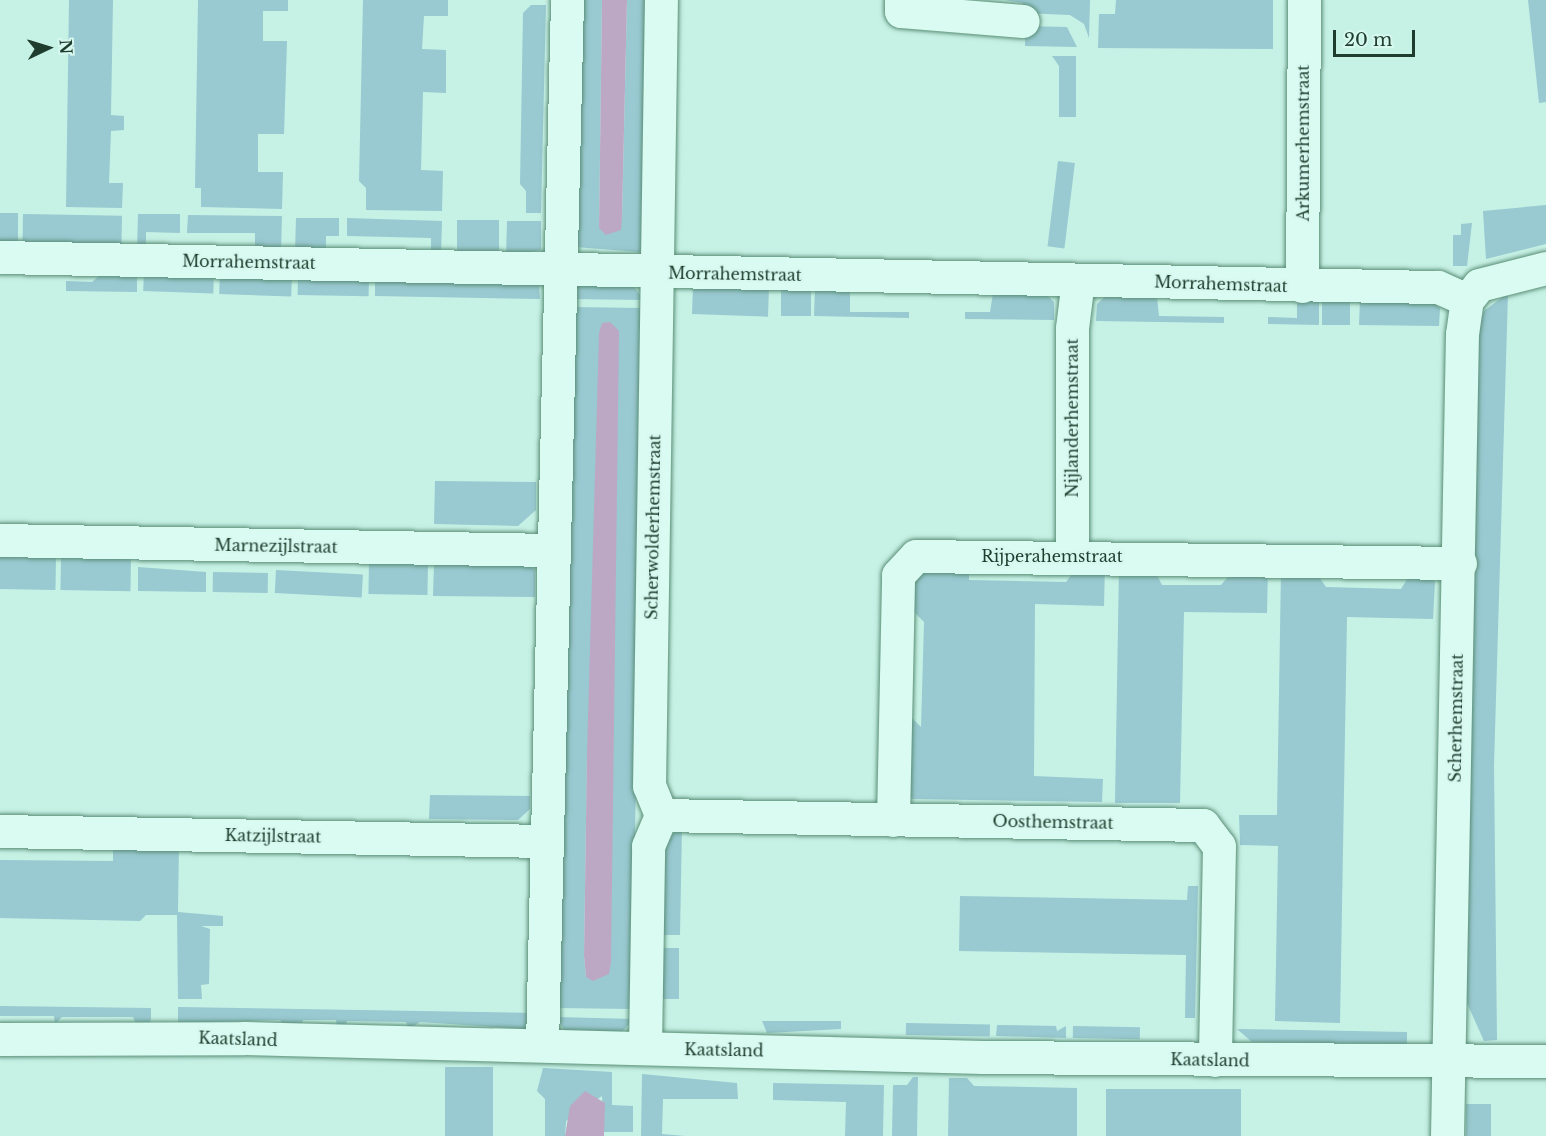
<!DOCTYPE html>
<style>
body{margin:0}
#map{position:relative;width:1546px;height:1136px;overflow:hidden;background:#c6f1e5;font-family:"Libre Baskerville",serif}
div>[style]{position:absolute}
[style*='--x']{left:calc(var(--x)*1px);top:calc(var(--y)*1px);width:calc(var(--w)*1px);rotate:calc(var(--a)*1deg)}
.green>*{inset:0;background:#99c9d1;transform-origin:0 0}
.water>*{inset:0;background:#bca8c5}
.roads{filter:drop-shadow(0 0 2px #5a8e76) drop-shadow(0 0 2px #5a8e76)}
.minor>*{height:33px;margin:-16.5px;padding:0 16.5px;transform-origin:16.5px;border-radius:16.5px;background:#dafbf1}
.tertiary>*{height:33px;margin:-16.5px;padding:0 16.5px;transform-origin:16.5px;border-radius:16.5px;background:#dafbf1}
span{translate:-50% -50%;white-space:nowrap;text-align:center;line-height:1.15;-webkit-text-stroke:4.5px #d6f8ef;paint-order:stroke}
.street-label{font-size:16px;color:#1f3d2e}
.north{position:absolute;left:18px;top:18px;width:60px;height:60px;-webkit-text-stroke:4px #d6f8ef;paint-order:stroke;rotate:86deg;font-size:16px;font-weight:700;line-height:24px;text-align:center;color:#1f3d2e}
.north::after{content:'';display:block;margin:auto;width:21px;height:27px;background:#1f3d2e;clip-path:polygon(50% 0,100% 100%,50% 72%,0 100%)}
.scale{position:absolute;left:1333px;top:30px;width:82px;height:27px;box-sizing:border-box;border:3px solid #1f3d2e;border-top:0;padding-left:8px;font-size:18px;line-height:21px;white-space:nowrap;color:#1f3d2e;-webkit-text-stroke:4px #d6f8ef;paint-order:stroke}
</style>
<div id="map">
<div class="green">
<div style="clip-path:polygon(69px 0,113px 0,111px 115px,124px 116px,124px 130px,111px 131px,109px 183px,123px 183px,122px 208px,66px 207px)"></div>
<div style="clip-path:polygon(198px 0,288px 0,288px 11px,263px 11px,263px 41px,287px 41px,284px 134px,258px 134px,258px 172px,283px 172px,282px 209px,201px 207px,201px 188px,195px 188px)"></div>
<div style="clip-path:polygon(363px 0,448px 0,448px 16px,424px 16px,422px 49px,446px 50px,446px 93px,423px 92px,421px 170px,443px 171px,442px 211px,366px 210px,366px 188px,359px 181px)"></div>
<div style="clip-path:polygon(575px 0,602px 0,599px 228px,622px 219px,627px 0,650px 0,645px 246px,639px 252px,575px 247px)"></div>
<div style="clip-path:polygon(1005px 0,1090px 0,1089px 38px,1084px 24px,1070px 15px,1023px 13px,1023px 3px)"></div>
<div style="clip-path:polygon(1116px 0,1273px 0,1273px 49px,1098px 48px,1099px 14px,1115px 14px)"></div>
<div style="clip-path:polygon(1528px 0,1546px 0,1546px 102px,1539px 103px)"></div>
<div style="clip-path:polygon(531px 5px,546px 5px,541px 213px,526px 213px,526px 191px,520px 184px,523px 13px)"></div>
<div style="clip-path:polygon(1025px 26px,1067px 27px,1077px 47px,1025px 46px)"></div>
<div style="clip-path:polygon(1052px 56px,1076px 56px,1076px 117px,1059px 117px,1059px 66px)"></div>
<div style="left:1058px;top:161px;width:17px;height:86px;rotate:7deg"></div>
<div style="clip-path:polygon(1546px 205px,1546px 244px,1486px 259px,1483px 211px)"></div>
<div style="left:0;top:213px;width:18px;height:34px"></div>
<div style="left:23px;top:214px;width:99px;height:34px;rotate:1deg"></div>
<div style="clip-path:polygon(138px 214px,180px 214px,180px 233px,146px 232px,146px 251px,137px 251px)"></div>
<div style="clip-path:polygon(188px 215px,282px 216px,281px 251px,255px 251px,255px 233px,187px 233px)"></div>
<div style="clip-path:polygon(296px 218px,339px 218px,339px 236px,326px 236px,326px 251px,295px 251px)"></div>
<div style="clip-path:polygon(347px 218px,442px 221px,441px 255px,431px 254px,431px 238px,347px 236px)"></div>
<div style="left:499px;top:220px;width:37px;height:42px;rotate:90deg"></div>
<div style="clip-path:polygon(507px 221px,541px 221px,541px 250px,506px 257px)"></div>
<div style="clip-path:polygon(1472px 223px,1467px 266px,1453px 266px,1453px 235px,1461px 235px,1461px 224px)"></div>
<div style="clip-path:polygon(106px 270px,137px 270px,137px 292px,66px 291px,66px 281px,92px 282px)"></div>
<div style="left:144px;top:270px;width:70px;height:21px;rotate:2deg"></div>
<div style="left:220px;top:272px;width:72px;height:22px;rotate:2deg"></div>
<div style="left:298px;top:274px;width:71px;height:21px;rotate:1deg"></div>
<div style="clip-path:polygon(375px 275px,539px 283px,540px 299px,375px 296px)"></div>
<div style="clip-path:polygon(632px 284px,644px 300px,570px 299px,578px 285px)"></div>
<div style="left:693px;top:286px;width:76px;height:28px;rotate:2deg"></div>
<div style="left:781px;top:288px;width:30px;height:28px"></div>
<div style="clip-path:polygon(815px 289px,850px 289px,850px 312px,909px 312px,909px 318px,814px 316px)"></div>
<div style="clip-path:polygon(1044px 292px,1054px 302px,1054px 320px,965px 319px,965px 312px,990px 312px,993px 293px)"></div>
<div style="clip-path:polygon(1508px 293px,1494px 765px,1497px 1040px,1484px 1041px,1467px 1003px,1463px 765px,1475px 337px,1484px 311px)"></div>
<div style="clip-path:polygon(1108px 294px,1157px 297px,1159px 316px,1224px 317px,1224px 323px,1096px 321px,1097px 304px)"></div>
<div style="clip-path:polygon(1319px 298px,1319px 325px,1268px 324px,1268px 317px,1297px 318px,1297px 299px)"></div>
<div style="left:1322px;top:299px;width:28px;height:26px"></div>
<div style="clip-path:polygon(1360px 299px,1433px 303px,1440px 308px,1439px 326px,1359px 325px)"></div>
<div style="clip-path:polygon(evenodd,570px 307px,644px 308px,632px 1009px,557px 1008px,570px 307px,587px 753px,586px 977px,584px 956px,587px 753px)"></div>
<div style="clip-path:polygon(435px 481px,536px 482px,536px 510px,518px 526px,434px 524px)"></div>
<div style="left:0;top:557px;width:56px;height:32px;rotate:1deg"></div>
<div style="left:61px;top:558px;width:70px;height:32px;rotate:1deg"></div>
<div style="clip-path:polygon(523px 559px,535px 570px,535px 597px,433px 596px,434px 563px)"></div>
<div style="left:369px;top:562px;width:59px;height:32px;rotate:1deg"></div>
<div style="clip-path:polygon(932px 563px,969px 563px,969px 580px,1066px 582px,1078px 566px,1105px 566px,1104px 606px,1035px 604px,1034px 776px,1103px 779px,1102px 802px,912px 799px,904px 790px,906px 712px,921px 727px,924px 622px,908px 606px,909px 587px)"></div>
<div style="clip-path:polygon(1119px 566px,1153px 567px,1162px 585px,1221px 585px,1234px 570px,1268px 570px,1267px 613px,1184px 612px,1180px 803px,1115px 803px)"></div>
<div style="clip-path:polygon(138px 567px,206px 572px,206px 592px,138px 591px)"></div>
<div style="left:276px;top:570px;width:87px;height:23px;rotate:3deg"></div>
<div style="clip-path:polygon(1281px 570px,1315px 571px,1326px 587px,1401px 589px,1411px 573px,1427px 573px,1435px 582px,1433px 619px,1347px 617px,1340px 1023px,1275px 1021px,1278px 846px,1240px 845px,1239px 815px,1277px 815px)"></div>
<div style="left:213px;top:572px;width:55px;height:20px;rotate:1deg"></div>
<div style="clip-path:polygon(430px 795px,530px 796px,530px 809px,518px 820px,429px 819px)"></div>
<div style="clip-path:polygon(682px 826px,680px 935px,660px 935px,662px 844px)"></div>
<div style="clip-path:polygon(113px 842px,179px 843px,178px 912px,223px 916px,223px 926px,201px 926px,210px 929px,209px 984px,201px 985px,202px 999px,178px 999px,177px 915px,146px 915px,140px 921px,0 918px,0 860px,113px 861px)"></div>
<div style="clip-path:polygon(1188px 886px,1198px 886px,1195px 1018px,1185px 1018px,1186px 955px,959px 951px,960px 896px,1187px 900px)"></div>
<div style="left:660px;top:948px;width:19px;height:51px"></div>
<div style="clip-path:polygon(0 1006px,151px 1008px,151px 1019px,149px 1024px,136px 1024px,133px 1017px,62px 1017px,55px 1024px,54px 1016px,0 1016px)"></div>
<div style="clip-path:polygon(178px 1007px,535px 1013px,526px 1029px,420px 1022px,409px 1029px,406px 1022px,347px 1021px,345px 1028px,337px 1027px,336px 1020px,303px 1020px,300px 1028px,285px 1027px,280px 1020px,178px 1023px)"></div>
<div style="clip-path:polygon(556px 1017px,634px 1019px,620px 1034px,565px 1031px)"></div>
<div style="clip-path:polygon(762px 1021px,841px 1021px,841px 1029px,767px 1033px)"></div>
<div style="left:906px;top:1023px;width:84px;height:12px;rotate:1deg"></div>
<div style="clip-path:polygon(997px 1025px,1056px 1026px,1057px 1031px,1066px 1026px,1066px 1038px,996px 1036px)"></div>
<div style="left:1073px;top:1026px;width:67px;height:12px;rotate:1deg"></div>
<div style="clip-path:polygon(1237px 1029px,1407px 1032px,1407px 1044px,1252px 1042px)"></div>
<div style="left:445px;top:1067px;width:48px;height:69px"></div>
<div style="clip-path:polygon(543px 1068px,612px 1072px,612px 1105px,633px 1106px,633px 1132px,604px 1132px,602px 1096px,566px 1121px,565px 1136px,545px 1136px,545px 1099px,537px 1091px)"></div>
<div style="clip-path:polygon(642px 1074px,737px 1083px,738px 1099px,663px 1099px,662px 1134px,685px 1136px,641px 1136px)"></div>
<div style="clip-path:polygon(913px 1077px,918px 1077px,917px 1136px,892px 1136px,893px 1085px,907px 1085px)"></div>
<div style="clip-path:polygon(949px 1078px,967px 1078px,974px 1086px,1077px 1088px,1077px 1136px,948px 1136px)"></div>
<div style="clip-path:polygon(773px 1083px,884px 1085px,883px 1136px,845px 1136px,846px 1102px,773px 1100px)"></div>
<div style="left:1106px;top:1089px;width:135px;height:47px"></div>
<div style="left:1491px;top:1104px;width:32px;height:25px;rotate:90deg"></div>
</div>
<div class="water">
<div style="clip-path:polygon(602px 0,627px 0,622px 218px,621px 230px,606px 235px,599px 228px)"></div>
<div style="clip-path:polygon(610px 322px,619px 331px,611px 962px,609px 974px,593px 981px,586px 977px,584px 956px,587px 753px,599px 333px,602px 323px)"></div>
<div style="clip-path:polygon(585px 1091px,605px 1103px,604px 1136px,565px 1136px,570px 1106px)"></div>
</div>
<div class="roads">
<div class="minor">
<div style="--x:901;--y:0;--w:11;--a:90"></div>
<div style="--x:901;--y:11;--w:122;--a:4.7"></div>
<div style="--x:0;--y:257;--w:1438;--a:1.2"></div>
<div style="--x:1438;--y:287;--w:32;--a:24"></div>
<div style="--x:1302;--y:286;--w:286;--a:-89.6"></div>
<div style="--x:0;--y:540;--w:553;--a:1.04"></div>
<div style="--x:1072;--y:556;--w:228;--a:-90"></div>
<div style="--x:1072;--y:328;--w:48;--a:-82.9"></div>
<div style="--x:661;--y:815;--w:542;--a:1.06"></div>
<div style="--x:1203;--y:825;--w:26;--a:53"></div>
<div style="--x:1219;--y:846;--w:214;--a:91.1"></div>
<div style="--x:893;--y:820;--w:245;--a:-88.8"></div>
<div style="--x:898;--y:575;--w:26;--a:-47"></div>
<div style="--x:916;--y:556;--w:544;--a:0.74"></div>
<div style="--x:0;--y:831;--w:546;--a:1.05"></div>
<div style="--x:0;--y:1039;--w:244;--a:-0.2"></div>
<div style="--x:244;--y:1038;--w:739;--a:1.47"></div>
<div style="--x:983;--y:1057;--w:563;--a:0.41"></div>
<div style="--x:542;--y:1045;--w:1045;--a:-88.63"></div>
<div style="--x:645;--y:1048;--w:202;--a:-89.1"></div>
<div style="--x:648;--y:846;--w:34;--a:-67"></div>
<div style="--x:661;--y:815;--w:31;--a:-112"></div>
<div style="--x:649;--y:786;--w:786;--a:-89.13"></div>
</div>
<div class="tertiary">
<div style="--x:1447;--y:1136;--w:802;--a:-88.93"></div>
<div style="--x:1462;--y:334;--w:34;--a:-82"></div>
<div style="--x:1467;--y:300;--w:19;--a:-51"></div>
<div style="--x:1479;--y:285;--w:69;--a:-14.2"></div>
</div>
</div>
<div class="street-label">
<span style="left:1303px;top:143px;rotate:-90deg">Arkumerhemstraat</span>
<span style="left:249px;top:262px;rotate:1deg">Morrahemstraat</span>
<span style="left:735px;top:274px;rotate:1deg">Morrahemstraat</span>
<span style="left:1221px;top:284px;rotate:2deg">Morrahemstraat</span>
<span style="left:1072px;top:418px;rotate:-90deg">Nijlanderhemstraat</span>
<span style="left:653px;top:527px;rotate:-89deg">Scherwolderhemstraat</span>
<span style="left:276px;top:546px;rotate:1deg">Marnezijlstraat</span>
<span style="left:1052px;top:556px">Rijperahemstraat</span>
<span style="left:1456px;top:718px;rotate:-89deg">Scherhemstraat</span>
<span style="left:1053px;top:822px;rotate:1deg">Oosthemstraat</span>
<span style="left:273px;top:836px;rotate:1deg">Katzijlstraat</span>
<span style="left:238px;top:1039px;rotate:2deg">Kaatsland</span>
<span style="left:724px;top:1050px;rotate:1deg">Kaatsland</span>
<span style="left:1210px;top:1060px;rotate:1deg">Kaatsland</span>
</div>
<div class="north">N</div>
<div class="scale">20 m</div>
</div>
